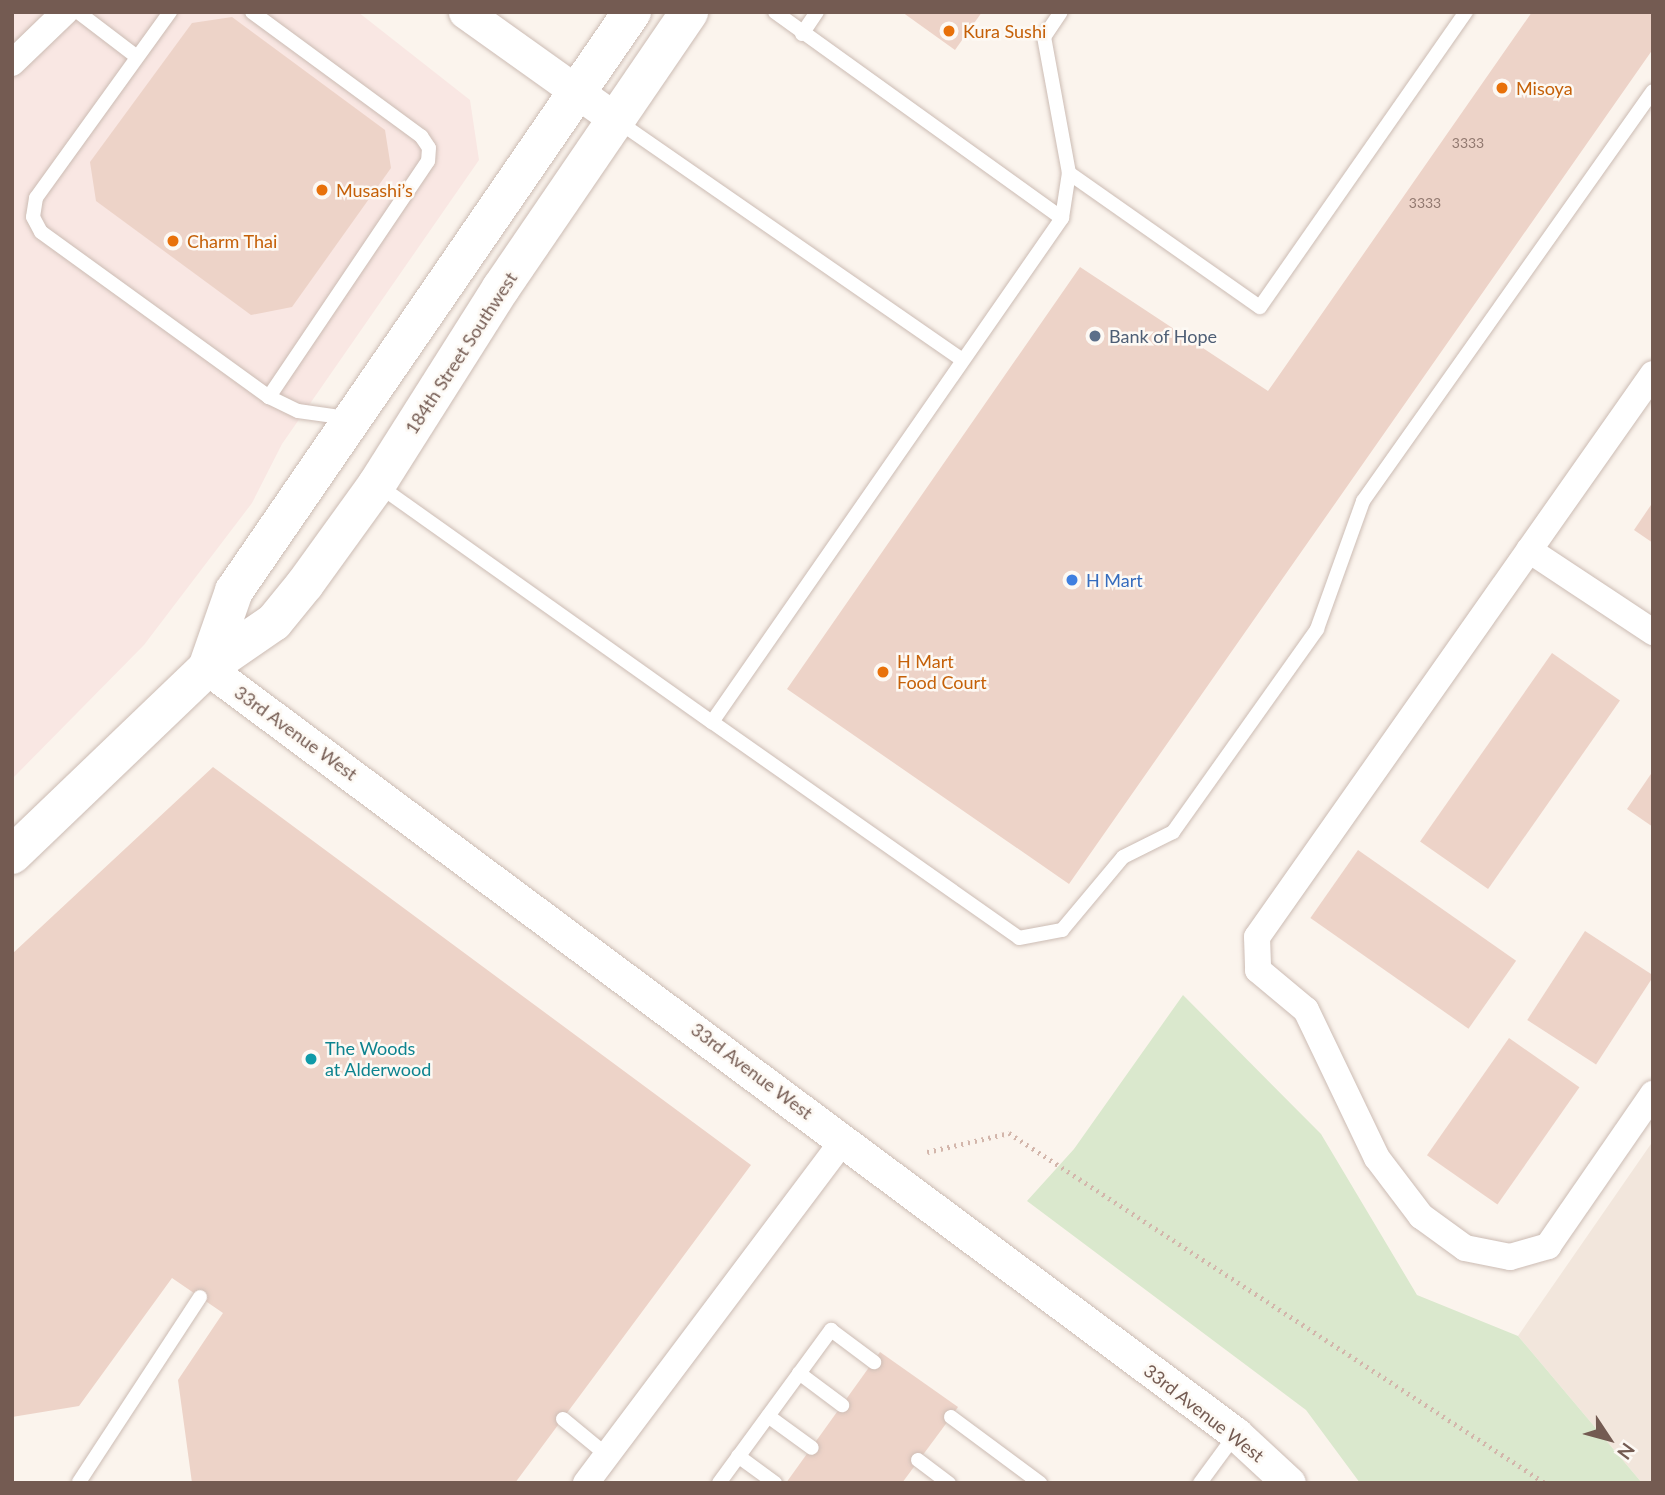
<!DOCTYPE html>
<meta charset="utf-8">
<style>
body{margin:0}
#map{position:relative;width:1665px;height:1495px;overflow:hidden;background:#fbf4ed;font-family:Lato,sans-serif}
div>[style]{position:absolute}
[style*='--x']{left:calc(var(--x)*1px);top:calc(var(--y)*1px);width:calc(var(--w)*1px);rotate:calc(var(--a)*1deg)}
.residential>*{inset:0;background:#f2e6dc}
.commercial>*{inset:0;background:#f9e7e3}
.green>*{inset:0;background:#dae8cd}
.building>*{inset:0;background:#edd3c8;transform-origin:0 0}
.path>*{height:4.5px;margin-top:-2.25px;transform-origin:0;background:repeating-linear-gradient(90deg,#d3b6ab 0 2px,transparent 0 7px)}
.roads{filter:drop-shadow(0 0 2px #ccbcb4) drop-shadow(0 0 2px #ccbcb4)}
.service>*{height:14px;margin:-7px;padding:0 7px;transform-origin:7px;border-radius:7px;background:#fff}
.minor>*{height:26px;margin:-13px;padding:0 13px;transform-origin:13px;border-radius:13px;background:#fff}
.tertiary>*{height:33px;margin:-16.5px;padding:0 16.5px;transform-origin:16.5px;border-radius:16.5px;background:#fff}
.secondary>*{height:38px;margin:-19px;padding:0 19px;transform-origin:19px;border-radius:19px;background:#fff}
.dots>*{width:19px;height:19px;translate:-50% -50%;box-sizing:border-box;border:4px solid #fdf9f4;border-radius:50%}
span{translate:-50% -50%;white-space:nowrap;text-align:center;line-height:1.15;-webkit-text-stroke:5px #fdf9f4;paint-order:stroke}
.number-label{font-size:14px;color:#927970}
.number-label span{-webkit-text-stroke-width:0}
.food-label{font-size:18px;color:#c56008}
.left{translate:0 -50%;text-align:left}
.service-label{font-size:18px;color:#4e5e75}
.street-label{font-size:18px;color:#745b52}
.shop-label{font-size:18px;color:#366cbe}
.culture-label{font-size:18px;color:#0d838f}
.frame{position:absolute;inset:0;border:14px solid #745b52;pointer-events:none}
.north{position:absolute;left:1574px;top:1404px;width:70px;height:70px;-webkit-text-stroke:5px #fdf9f4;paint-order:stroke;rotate:126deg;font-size:19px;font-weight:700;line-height:28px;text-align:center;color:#745b52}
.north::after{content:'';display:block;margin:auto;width:24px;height:32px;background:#745b52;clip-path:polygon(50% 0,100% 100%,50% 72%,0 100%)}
</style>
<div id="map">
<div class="residential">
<div style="clip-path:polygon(1653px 1141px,1653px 1483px,1642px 1483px,1518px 1336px)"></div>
</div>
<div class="commercial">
<div style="clip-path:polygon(12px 12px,358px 12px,470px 100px,479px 160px,282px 444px,252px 503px,144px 645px,12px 779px)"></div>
</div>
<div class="green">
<div style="clip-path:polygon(1183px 995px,1321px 1134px,1417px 1295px,1518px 1336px,1642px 1483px,1360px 1483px,1306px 1410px,1027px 1201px,1074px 1149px)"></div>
</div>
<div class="building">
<div style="clip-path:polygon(902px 12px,982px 12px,955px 50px)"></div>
<div style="clip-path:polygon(1532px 12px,1653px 12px,1653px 49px,1069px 884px,787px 689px,1080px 267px,1268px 391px)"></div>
<div style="clip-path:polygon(232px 17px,385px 130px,391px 168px,292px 307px,251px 315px,96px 201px,90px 162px,192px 23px)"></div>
<div style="clip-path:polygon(1653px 502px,1653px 543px,1634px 530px)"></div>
<div style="left:1552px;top:653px;width:83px;height:230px;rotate:35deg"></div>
<div style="clip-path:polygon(213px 767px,751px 1165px,515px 1483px,192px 1483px,178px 1380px,223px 1313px,172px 1278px,79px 1406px,12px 1417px,12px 954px)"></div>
<div style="clip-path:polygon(1653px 771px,1653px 827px,1627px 809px)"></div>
<div style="left:1358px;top:850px;width:193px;height:83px;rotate:35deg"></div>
<div style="left:1585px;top:931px;width:82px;height:106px;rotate:33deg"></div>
<div style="left:1509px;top:1038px;width:86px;height:143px;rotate:35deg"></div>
<div style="clip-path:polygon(880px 1352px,958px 1407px,951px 1417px,902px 1483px,786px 1483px)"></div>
</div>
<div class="path">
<div style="--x:927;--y:1152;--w:84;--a:-13"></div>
<div style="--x:1009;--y:1133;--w:640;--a:33.14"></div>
</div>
<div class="roads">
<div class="service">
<div style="--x:78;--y:12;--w:74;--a:37.3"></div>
<div style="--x:170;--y:12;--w:229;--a:125.8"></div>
<div style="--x:36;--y:198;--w:19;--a:99"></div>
<div style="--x:33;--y:217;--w:17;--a:62"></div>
<div style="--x:41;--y:232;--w:281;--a:35.9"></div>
<div style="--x:269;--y:397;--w:32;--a:26"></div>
<div style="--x:298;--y:411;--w:49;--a:8.1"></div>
<div style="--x:252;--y:12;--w:210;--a:36.3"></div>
<div style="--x:421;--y:136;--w:14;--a:56"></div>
<div style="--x:429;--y:148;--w:13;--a:94"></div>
<div style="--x:428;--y:161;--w:285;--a:124"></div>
<div style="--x:775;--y:12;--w:353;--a:35.7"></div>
<div style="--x:802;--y:34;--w:27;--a:-56"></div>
<div style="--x:616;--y:120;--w:421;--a:34.7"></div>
<div style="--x:1069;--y:173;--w:233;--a:35.1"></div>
<div style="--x:1260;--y:307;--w:360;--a:-55.1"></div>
<div style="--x:378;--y:485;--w:410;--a:35.4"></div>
<div style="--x:712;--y:722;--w:614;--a:-55.22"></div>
<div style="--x:1062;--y:218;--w:46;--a:-81.2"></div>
<div style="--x:1069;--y:173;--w:138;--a:-100.4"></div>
<div style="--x:1044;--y:37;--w:30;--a:-56"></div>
<div style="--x:712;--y:722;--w:375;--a:35.1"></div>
<div style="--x:1019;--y:938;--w:44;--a:-10.5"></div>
<div style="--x:1062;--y:930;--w:95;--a:-50.1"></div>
<div style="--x:1123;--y:857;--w:56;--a:-26.6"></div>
<div style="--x:1173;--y:832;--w:249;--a:-54.6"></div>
<div style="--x:1317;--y:629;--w:136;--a:-70.2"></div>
<div style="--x:1363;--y:501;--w:502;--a:-54.73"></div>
<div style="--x:799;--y:1373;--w:54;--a:36.7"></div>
<div style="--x:768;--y:1416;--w:54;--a:36"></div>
<div style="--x:951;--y:1417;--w:111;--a:36.6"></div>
<div style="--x:563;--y:1419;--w:58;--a:39.4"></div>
<div style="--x:738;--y:1456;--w:46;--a:36.1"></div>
<div style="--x:918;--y:1460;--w:39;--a:37"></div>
<div style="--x:79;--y:1482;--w:221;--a:-56.8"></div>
<div style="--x:719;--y:1483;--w:190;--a:-53.8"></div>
<div style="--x:831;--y:1330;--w:54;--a:36.7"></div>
<div style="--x:1200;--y:1483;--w:61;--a:-53.7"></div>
</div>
<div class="minor">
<div style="--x:12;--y:63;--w:74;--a:-43.9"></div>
<div style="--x:1653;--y:374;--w:688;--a:125.12"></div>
<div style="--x:1257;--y:937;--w:33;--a:88"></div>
<div style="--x:1258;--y:970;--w:62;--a:39.8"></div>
<div style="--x:1306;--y:1010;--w:164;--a:64.4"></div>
<div style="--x:1377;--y:1158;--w:73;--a:52.8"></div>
<div style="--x:1421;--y:1216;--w:54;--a:36"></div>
<div style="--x:1465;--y:1248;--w:46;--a:11.3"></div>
<div style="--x:1510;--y:1257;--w:40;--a:-16"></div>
<div style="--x:1548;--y:1246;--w:185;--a:-55.4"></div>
<div style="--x:1529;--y:550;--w:149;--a:33.5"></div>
<div style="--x:586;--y:1483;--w:430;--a:-53.1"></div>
</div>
<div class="tertiary">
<div style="--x:465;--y:12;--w:184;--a:35.5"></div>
<div style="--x:207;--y:668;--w:1283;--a:36.66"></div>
<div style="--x:1236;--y:1434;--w:72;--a:42.8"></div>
</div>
<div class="secondary">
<div style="--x:207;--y:668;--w:82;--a:-70.7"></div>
<div style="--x:234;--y:591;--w:703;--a:-55.5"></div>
<div style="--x:12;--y:855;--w:270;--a:-43.8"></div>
<div style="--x:207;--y:668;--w:81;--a:-34.5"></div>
<div style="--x:274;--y:622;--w:49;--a:-50.8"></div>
<div style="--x:305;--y:584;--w:123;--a:-54.2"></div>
<div style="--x:377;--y:484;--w:232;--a:-57.7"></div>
<div style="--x:501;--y:288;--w:334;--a:-55.7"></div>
</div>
</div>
<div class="dots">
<div style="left:949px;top:31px;background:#e8710a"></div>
<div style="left:1502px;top:88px;background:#e8710a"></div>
<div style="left:322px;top:190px;background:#e8710a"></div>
<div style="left:173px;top:241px;background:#e8710a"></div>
<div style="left:1095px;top:336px;background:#5c6f8a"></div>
<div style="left:1072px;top:580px;background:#3f7fe0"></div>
<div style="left:883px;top:672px;background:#e8710a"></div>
<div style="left:311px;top:1059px;background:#0f9aa8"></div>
</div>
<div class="number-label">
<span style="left:1468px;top:143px">3333</span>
<span style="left:1425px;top:203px">3333</span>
</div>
<div class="food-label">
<span class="left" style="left:963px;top:31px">Kura Sushi</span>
<span class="left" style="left:1516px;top:88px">Misoya</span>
<span class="left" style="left:336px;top:190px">Musashi’s</span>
<span class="left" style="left:187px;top:241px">Charm Thai</span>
<span class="left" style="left:897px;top:672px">H Mart<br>Food Court</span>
</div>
<div class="service-label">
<span class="left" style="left:1109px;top:336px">Bank of Hope</span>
</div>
<div class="street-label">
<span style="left:461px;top:353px;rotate:-57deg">184th Street Southwest</span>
<span style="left:296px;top:733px;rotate:36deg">33rd Avenue West</span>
<span style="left:752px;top:1071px;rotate:37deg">33rd Avenue West</span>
<span style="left:1204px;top:1413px;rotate:38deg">33rd Avenue West</span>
</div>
<div class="shop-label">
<span class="left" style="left:1086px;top:580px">H Mart</span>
</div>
<div class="culture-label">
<span class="left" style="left:325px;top:1059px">The Woods<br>at Alderwood</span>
</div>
<div class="frame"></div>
<div class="north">N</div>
</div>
